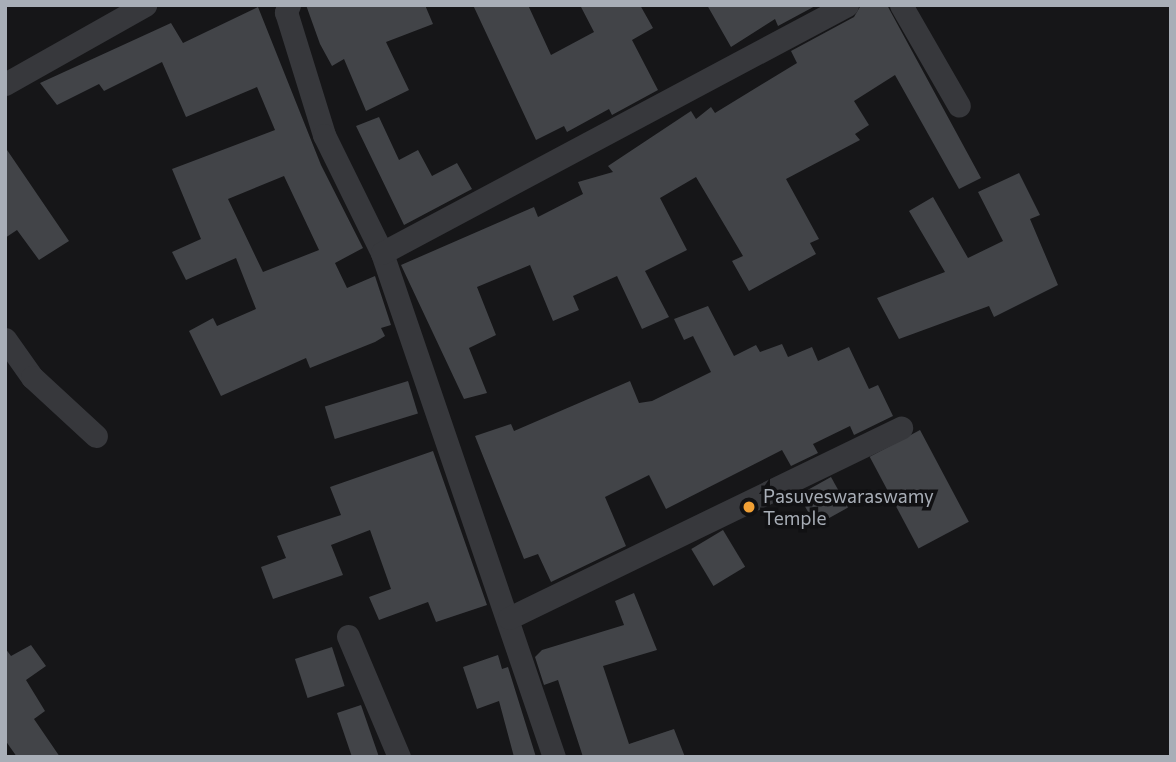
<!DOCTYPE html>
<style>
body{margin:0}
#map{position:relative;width:1176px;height:762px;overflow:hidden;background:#161618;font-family:Commissioner,sans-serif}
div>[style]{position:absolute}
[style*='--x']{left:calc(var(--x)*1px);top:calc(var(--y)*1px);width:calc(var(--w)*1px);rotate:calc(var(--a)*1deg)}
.building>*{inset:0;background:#424448;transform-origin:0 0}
.street>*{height:23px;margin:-11.5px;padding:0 11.5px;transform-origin:11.5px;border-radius:11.5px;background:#37383c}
.dots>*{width:19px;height:19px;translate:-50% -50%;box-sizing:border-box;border:4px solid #111113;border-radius:50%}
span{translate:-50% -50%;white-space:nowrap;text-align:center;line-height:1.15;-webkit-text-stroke:7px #111113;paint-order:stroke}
.poi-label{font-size:19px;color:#a8aeb7}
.left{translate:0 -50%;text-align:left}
.frame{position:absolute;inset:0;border:7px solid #a8aeb7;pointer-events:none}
</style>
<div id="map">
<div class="building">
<div style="clip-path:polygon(306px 5px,425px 5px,433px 24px,386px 42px,409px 90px,366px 111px,344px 59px,332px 66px,320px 44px)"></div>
<div style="clip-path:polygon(473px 5px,528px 5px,551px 55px,594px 32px,580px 5px,640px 5px,653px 28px,632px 40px,658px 90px,612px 115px,609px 109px,567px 132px,564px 126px,536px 140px)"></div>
<div style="clip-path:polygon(707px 5px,817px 5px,778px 26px,775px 19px,731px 47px)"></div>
<div style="clip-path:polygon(861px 5px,887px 5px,981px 178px,959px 189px,895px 75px,854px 101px,869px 125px,855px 134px,860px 140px,786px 179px,819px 239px,810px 243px,816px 254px,749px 291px,732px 261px,743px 256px,696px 177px,660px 198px,687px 250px,645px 271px,669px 317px,642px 329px,617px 276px,573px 296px,579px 310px,553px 321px,530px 265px,477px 287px,496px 335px,469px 348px,487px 393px,464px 399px,401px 265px,534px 207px,538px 217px,583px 194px,578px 182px,613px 172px,608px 166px,691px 111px,696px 119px,711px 107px,715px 113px,797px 63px,791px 51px,854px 17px)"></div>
<div style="clip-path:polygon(evenodd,258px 7px,321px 165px,363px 248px,335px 263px,347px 288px,375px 276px,391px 325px,381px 328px,385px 336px,375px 342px,310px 368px,306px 358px,221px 396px,189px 331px,213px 318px,217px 326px,256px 309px,236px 258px,186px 280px,172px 252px,201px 239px,172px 169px,275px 130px,257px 87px,186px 117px,162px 62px,104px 91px,99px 84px,57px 105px,40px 83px,171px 23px,183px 43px,258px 7px,284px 176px,319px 250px,263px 272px,228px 199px,284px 176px)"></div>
<div style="clip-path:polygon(379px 117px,399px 160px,418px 150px,432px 176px,457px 163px,472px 189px,404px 225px,356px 126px)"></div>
<div style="clip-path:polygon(5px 147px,69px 241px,39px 260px,17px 230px,5px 238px)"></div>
<div style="clip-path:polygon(1019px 173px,1040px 215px,1030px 219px,1058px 285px,994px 317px,989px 306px,899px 339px,877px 298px,945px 272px,909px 211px,933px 197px,968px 258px,1003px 241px,978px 192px)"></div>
<div style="clip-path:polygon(708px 306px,734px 356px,756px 345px,760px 352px,782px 344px,788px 357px,812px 347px,818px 361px,849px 347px,869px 389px,878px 385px,893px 416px,854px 435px,850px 426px,813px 444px,818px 453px,791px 466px,782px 450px,666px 509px,649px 475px,605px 497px,626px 546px,551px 582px,538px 554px,524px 559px,475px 436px,511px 424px,514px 431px,630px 381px,639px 403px,652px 401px,711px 372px,693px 336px,684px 340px,674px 319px)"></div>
<div style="left:408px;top:381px;width:34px;height:87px;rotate:73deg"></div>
<div style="left:920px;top:430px;width:104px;height:57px;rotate:62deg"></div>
<div style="clip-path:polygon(433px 451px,487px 605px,436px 622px,428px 602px,379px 620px,369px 597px,391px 589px,370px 530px,331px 545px,343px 575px,273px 599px,261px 567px,286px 558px,277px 536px,341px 515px,330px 487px)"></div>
<div style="left:831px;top:477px;width:35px;height:37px;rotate:61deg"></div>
<div style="left:723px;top:530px;width:43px;height:37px;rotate:59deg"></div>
<div style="clip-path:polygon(634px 593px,657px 650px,603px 666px,629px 744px,674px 729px,685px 757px,583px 757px,558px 680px,544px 685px,535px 657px,542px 650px,624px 625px,615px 601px)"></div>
<div style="clip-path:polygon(31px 645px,46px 666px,26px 680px,45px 711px,34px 719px,60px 757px,17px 757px,5px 740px,5px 648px,11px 656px)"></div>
<div style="left:332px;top:647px;width:41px;height:39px;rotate:72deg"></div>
<div style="clip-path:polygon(498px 655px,502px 669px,508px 667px,536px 757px,514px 757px,499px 701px,477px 709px,463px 667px)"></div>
<div style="clip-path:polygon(361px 705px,379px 757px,352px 757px,337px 713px)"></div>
</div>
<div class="street">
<div style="--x:289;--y:5;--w:8;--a:113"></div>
<div style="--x:286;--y:12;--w:129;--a:72.8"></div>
<div style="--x:324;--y:135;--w:131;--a:63.8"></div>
<div style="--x:382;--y:253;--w:533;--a:71.16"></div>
<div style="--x:901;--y:5;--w:116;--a:60.1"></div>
<div style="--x:5;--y:84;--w:161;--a:-29.4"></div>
<div style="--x:382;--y:253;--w:527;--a:-28.07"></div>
<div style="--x:5;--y:339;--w:47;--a:54.6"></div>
<div style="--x:32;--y:377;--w:87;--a:42.7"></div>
<div style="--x:509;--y:618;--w:436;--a:-25.9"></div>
<div style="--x:348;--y:636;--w:131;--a:67.1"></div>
</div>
<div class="dots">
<div style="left:749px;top:507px;background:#f1a035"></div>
</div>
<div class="poi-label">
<span class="left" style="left:763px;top:507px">Pasuveswaraswamy<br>Temple</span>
</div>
<div class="frame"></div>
</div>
